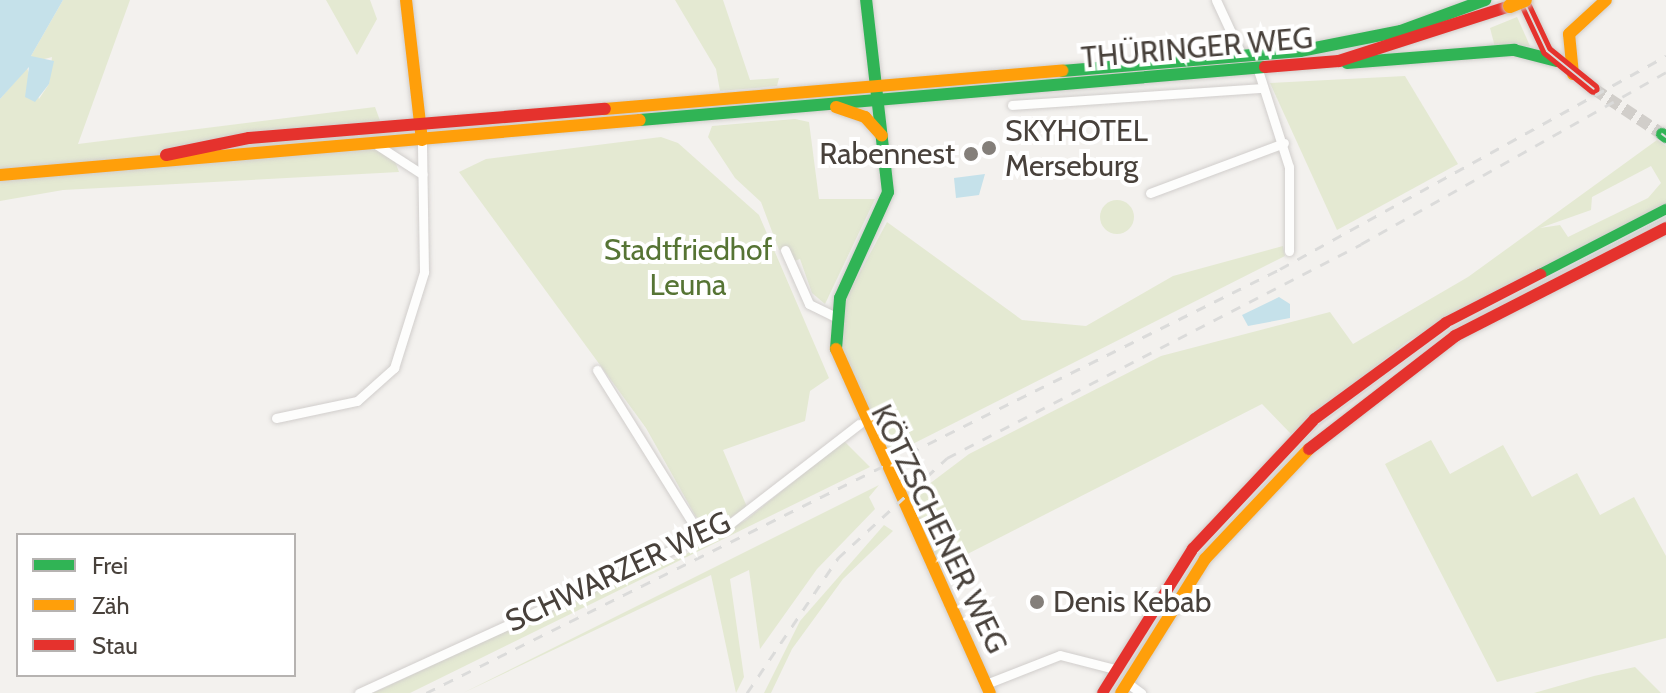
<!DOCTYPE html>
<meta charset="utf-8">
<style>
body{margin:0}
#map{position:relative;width:1666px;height:693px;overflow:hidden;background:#f3f1ee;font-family:Cabin,sans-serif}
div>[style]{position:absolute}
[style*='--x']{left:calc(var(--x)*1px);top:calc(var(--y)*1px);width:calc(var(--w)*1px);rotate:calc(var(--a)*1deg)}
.green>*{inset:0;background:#e4e9d2}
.round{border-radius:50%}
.water>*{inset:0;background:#c5e1ea}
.secondary-tunnel>*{height:12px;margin-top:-6px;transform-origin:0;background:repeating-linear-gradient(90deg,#d1ceca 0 12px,transparent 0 18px)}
.roads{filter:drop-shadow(0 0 2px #d1cecc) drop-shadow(0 0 2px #d1cecc)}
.street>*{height:9px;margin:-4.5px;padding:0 4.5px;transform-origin:4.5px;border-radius:4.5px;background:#fdfdfc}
.fast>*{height:12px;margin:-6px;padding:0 6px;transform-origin:6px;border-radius:6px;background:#30b455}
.slow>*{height:12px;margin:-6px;padding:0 6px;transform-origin:6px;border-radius:6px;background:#ff9f0a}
.jam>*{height:12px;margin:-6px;padding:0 6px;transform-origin:6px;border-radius:6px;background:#e5322d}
.tram>*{height:2px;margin:-1px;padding:0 1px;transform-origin:1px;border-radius:1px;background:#dbdbda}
.rail>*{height:3px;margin-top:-1.5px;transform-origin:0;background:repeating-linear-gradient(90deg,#dbdbda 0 10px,transparent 0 20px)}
.bridges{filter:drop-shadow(0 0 2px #d3c9be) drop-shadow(0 0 2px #d3c9be)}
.slow-bridge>*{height:14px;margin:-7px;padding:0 7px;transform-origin:7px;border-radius:7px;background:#ff9f0a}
.dots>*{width:22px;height:22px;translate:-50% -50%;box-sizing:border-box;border:4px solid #fff;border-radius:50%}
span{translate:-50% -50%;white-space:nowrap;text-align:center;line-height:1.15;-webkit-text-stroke:8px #fff;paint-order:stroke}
.street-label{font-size:30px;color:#48413b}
.poi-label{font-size:30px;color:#48413b}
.left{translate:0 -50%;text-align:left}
.right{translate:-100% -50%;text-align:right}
.park-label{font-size:30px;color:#567434}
.legend{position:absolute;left:16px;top:533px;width:280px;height:144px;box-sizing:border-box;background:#fff;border:2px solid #b6b3b1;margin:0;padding:10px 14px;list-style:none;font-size:24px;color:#48413b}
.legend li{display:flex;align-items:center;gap:16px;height:40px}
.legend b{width:40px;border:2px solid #b6b3b1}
</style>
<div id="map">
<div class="green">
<div style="clip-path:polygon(63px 0,130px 0,78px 144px,375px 107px,399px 172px,63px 190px,0 201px,0 99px,27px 68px,39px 99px,49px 84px,52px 57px,33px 62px,31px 56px)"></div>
<div style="clip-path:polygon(326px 0,370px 0,377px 19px,357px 55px)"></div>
<div style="clip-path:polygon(675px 0,723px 0,750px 80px,779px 78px,777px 86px,720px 91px,716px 69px)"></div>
<div style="clip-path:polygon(1517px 17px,1530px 46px,1495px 47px,1490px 28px)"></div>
<div style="clip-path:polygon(1405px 76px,1458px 164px,1337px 230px,1270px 83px)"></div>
<div style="clip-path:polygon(795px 119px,809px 122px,819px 199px,875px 199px,825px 304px,812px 293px,800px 259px,794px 261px,788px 247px,779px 250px,761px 202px,735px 178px,708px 137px,712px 126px)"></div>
<div style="clip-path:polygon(661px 137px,678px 143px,759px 215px,829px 378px,810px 391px,805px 421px,723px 450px,747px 507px,717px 526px,696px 517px,646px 428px,459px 172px,486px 159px)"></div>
<div style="clip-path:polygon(evenodd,1657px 140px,1666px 146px,1666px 203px,1408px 341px,1291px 434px,1262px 404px,938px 569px,904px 503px,969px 454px,1161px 356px,1330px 312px,1353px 344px,1468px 277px,1657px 140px,1651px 166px,1661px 183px,1648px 198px,1568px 237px,1560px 225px,1540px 228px,1591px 210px,1592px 197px,1651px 166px)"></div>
<div class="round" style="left:1100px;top:200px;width:34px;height:34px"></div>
<div style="clip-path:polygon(887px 222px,1022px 320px,1086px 326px,1173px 276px,1283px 246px,1285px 256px,881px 460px,839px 346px,843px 304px)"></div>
<div style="clip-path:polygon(1431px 440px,1450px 474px,1503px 445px,1532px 497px,1577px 473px,1600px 515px,1634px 497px,1666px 556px,1666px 638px,1497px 682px,1385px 464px)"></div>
<div style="clip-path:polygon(844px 441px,870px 467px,410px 693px,373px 693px,644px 567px,679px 558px,746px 520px)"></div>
<div style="clip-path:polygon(879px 485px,869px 497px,875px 509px,817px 569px,760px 649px,749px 570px,730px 579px,744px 677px,736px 693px,711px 575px,463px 693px)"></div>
<div style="clip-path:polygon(884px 525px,893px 531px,843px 579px,792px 649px,771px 693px,764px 693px,800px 621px)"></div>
<div style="clip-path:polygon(1635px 667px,1661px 693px,1534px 693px,1594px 676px)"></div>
</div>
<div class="water">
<div style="clip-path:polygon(0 0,63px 0,31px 56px,54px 61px,49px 84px,35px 102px,25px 97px,29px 67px,0 99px)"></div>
<div style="clip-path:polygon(985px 174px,979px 195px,956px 198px,954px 178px)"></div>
<div style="clip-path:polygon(1279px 297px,1290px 304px,1290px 318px,1248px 326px,1242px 315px)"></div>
</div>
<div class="secondary-tunnel">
<div style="--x:1594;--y:89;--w:82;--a:33.5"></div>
</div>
<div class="roads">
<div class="street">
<div style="--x:1216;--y:0;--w:62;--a:65.1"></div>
<div style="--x:1258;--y:70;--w:102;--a:72.3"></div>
<div style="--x:1289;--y:167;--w:84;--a:90"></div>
<div style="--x:1012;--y:105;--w:251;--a:-3.9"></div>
<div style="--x:377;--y:145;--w:54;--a:32.8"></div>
<div style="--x:1150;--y:193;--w:143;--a:-20.5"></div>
<div style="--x:785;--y:250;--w:59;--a:66"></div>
<div style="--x:809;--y:304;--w:30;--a:26"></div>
<div style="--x:597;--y:370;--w:198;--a:58"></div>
<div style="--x:276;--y:418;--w:83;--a:-11.9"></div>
<div style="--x:357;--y:401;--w:50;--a:-41.7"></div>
<div style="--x:394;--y:368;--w:101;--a:-72.6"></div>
<div style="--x:424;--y:272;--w:132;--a:-90.9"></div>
<div style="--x:1126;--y:682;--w:19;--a:36"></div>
<div style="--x:986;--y:684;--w:79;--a:-21.4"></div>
<div style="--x:1060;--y:655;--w:57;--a:14.3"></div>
<div style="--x:359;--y:693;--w:409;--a:-24.6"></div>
<div style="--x:731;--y:523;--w:162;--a:-37.7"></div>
</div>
<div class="fast">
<div style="--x:1347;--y:63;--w:168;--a:-4.5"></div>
<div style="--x:1514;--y:50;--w:44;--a:14.3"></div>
<div style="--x:1062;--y:71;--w:239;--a:-4.8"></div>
<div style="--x:1300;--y:51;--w:103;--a:-11.2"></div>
<div style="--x:1401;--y:31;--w:90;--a:-20.3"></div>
<div style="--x:640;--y:120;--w:627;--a:-4.85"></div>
<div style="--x:1662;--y:134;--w:5;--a:37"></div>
<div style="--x:1540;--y:275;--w:142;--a:-27.3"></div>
<div style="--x:836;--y:349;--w:51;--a:-85.5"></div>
<div style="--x:840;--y:298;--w:116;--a:-65.6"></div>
<div style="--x:888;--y:192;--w:193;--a:-96.5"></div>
</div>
<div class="slow">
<div style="--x:406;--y:0;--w:141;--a:83.5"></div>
<div style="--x:1573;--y:74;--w:40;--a:-95.7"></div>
<div style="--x:1569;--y:34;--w:50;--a:-42.6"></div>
<div style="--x:836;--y:107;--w:31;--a:19"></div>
<div style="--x:865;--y:117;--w:25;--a:48"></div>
<div style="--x:605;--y:109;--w:459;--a:-4.8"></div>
<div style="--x:0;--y:175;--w:642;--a:-4.91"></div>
<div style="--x:836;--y:349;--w:377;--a:65.9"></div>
<div style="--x:1121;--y:693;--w:158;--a:-57.9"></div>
<div style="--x:1205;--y:559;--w:151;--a:-46.6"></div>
</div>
<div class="jam">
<div style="--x:1523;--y:0;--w:56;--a:64.8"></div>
<div style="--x:1547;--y:51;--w:60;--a:39"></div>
<div style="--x:1265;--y:67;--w:74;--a:-4.6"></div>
<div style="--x:1339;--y:61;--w:180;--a:-17.8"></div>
<div style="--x:166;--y:155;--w:85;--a:-11.6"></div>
<div style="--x:249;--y:138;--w:357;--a:-4.7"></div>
<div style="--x:1309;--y:449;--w:185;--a:-37.7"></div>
<div style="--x:1455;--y:336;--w:237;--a:-27.1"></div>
<div style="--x:1103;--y:693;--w:170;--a:-58"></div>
<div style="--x:1193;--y:549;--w:178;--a:-46.8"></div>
<div style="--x:1315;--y:419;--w:162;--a:-36.2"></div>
<div style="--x:1446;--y:323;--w:106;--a:-27.1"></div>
</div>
</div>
<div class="tram">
<div style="--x:1523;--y:0;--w:56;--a:64.8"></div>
<div style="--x:1547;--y:51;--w:60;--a:39"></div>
<div style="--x:1662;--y:134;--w:5;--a:37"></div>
<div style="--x:1110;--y:693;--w:165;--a:-57.8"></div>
<div style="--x:1198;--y:553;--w:177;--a:-46.8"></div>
<div style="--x:1319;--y:424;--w:164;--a:-36.3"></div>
<div style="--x:1451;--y:327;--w:242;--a:-27.3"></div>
</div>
<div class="rail">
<div style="--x:426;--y:693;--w:953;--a:-26.4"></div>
<div style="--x:1280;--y:269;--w:441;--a:-28.9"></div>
<div style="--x:747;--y:693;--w:163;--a:-56"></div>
<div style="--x:838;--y:558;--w:148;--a:-42.5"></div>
<div style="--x:947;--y:458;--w:466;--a:-27.3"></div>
<div style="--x:1361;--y:244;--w:350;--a:-29.4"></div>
</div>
<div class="bridges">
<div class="slow-bridge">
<div style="--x:1510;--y:6;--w:16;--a:-22"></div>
</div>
</div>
<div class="dots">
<div style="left:989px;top:148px;background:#847f7a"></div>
<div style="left:971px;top:154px;background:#847f7a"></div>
<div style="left:1037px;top:602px;background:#847f7a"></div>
</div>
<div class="street-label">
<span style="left:1197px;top:48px;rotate:-5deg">THÜRINGER WEG</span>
<span style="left:939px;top:529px;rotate:64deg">KÖTZSCHENER WEG</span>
<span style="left:618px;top:572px;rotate:-25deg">SCHWARZER WEG</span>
</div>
<div class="poi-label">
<span class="left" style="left:1005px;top:148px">SKYHOTEL<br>Merseburg</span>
<span class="right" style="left:955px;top:154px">Rabennest</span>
<span class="left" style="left:1053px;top:602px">Denis Kebab</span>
</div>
<div class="park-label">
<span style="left:688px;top:267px">Stadtfriedhof<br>Leuna</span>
</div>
<ul class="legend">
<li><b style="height:10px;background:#30b455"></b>Frei</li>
<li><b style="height:10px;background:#ff9f0a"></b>Zäh</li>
<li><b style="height:10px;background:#e5322d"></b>Stau</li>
</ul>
</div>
